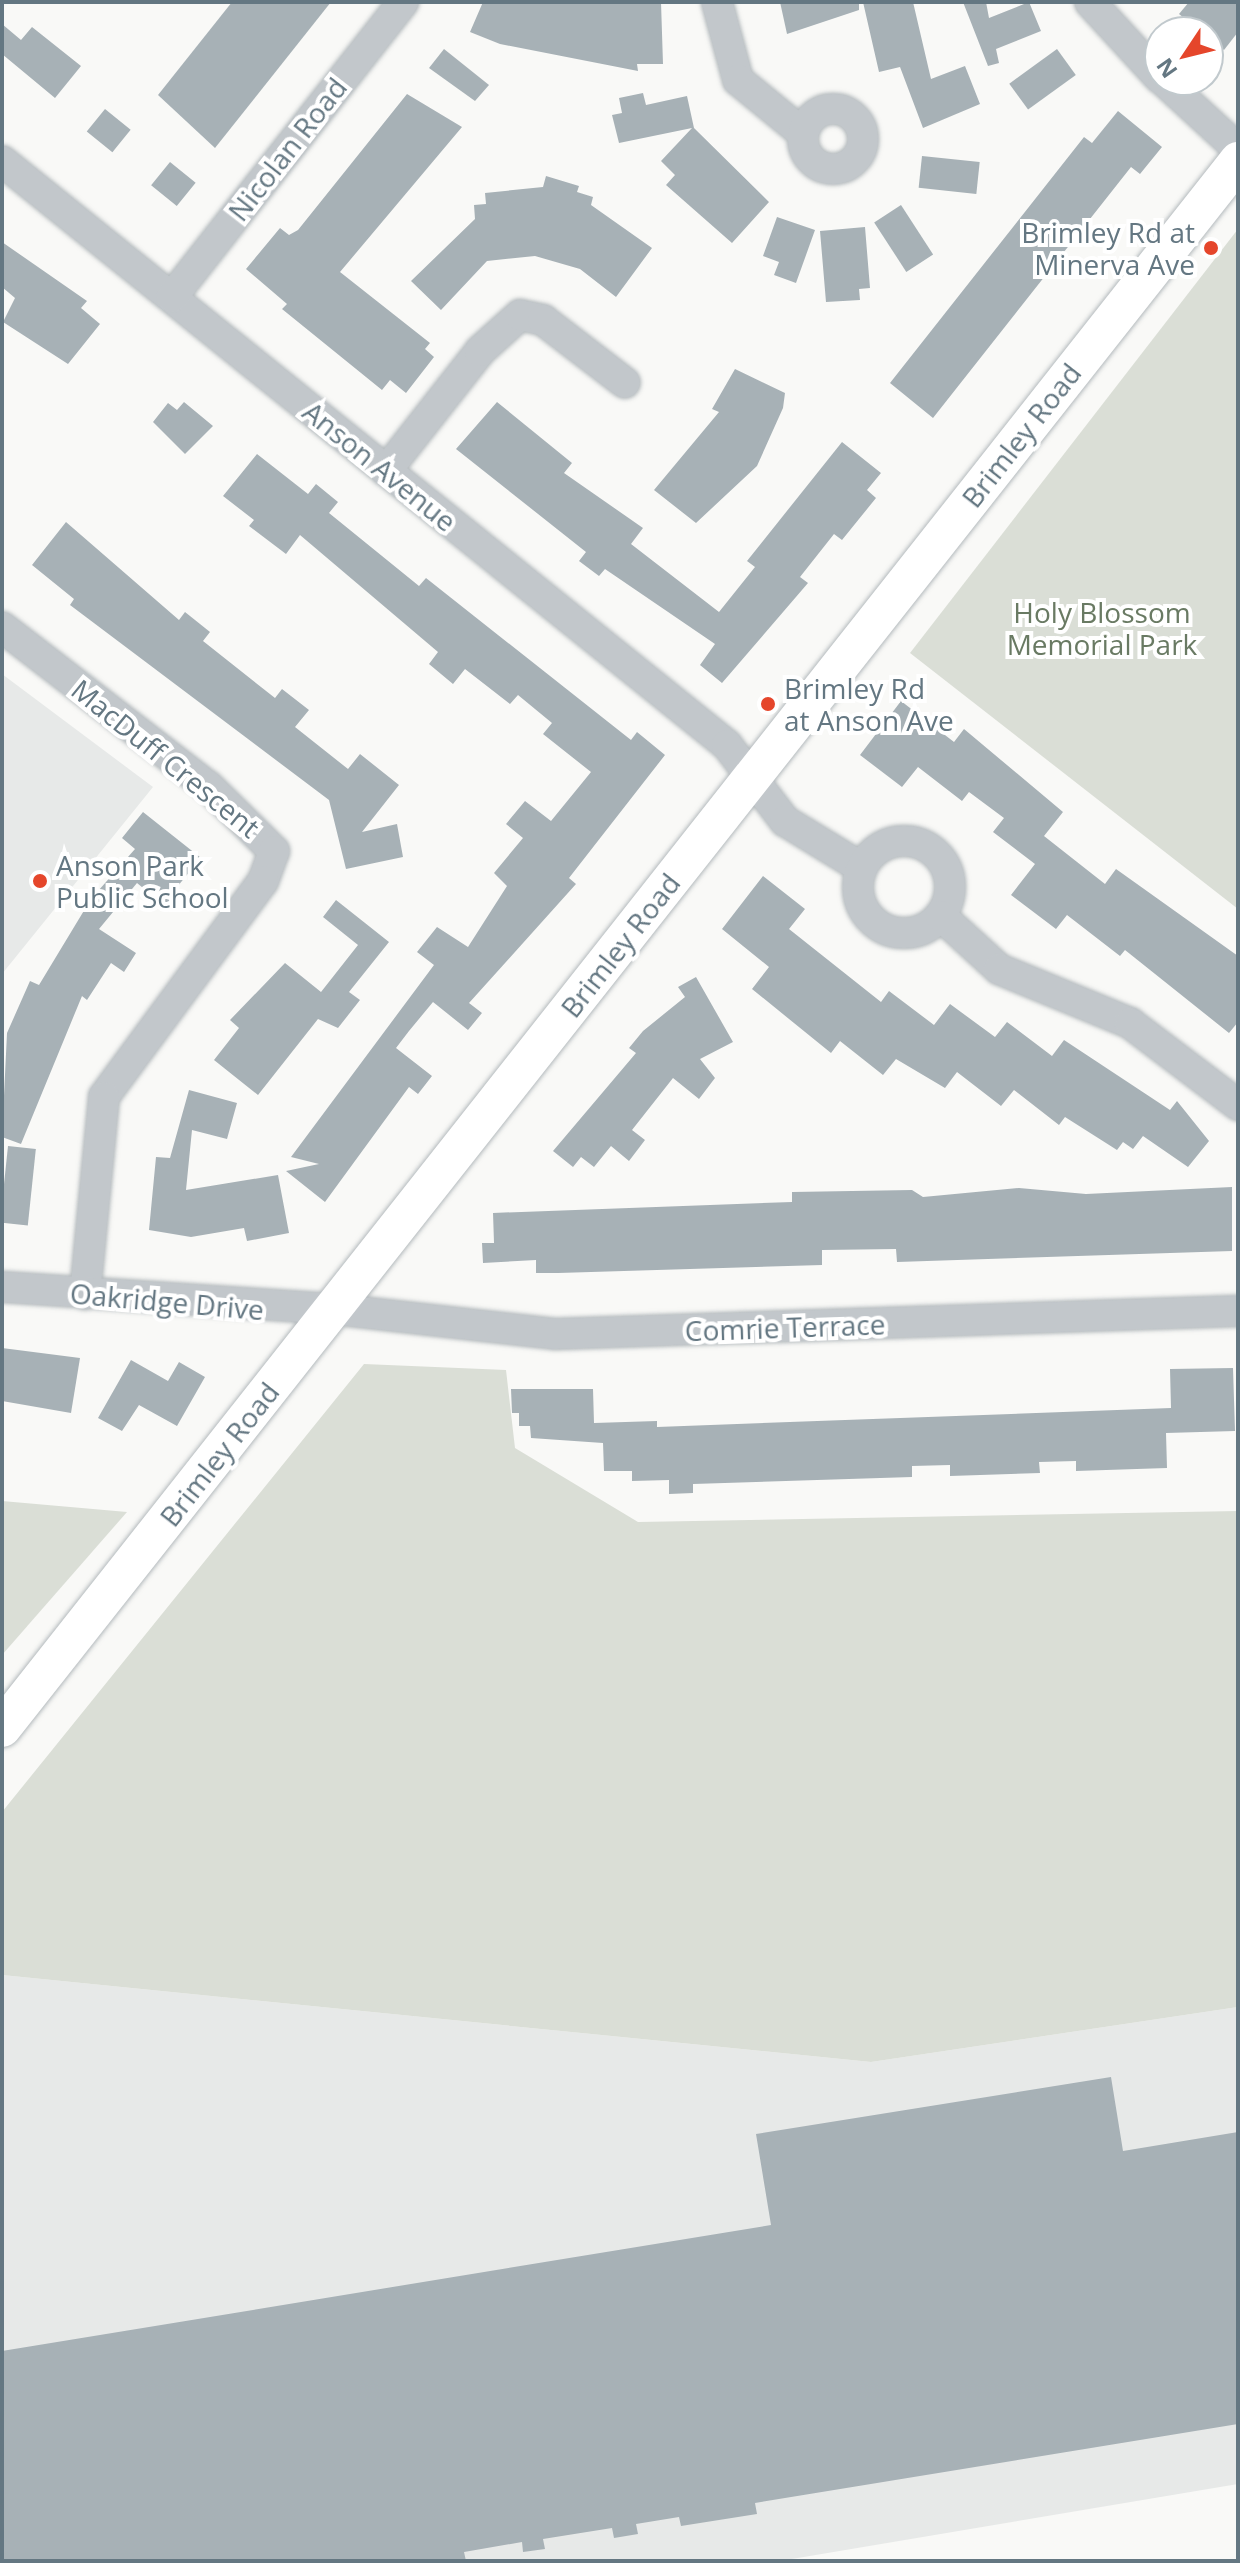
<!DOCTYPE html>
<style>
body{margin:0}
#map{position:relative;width:1240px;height:2563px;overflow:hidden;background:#f9f9f7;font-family:"Open Sans",sans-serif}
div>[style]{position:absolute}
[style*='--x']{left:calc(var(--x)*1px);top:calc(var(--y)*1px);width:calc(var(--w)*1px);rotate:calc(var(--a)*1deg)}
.built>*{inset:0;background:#e7e9e8}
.green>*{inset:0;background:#daded6}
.building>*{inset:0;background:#a7b1b6;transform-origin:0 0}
.roads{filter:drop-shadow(0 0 2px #b4babd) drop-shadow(0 0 2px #b4babd)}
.minor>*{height:30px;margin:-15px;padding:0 15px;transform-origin:15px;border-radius:15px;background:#c2c7cb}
.minor>.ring{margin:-15px;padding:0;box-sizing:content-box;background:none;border:30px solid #c2c7cb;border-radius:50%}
.major>*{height:38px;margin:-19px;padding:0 19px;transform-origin:19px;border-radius:19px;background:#fff}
.dots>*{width:22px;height:22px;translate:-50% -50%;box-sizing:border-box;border:4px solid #fff;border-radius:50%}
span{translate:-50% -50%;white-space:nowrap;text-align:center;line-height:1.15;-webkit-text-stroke:8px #fff;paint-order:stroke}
.street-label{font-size:28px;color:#647782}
.poi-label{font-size:28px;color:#647782}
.right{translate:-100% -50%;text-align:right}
.left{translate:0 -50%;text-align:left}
.park-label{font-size:28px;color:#697a63}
.frame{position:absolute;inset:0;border:4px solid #647782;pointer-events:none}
.north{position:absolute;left:1144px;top:16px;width:80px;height:80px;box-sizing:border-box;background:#fff;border:2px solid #c1c9cd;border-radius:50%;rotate:235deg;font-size:22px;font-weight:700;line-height:32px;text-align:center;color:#647782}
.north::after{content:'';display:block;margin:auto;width:28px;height:36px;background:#e5462b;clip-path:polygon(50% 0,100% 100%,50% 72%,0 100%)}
</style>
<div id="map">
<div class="built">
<div style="clip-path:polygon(2px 674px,153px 787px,2px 974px)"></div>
<div style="clip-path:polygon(2px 1975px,871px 2062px,1238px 2007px,1238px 2484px,780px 2561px,2px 2561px)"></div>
</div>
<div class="green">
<div style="clip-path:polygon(1238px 229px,1238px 909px,910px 653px)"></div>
<div style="clip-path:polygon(364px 1364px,506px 1370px,515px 1448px,638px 1522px,1238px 1511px,1238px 2007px,871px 2062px,2px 1975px,2px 1812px)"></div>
<div style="clip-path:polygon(2px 1501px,127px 1512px,2px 1655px)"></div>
</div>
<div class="building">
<div style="clip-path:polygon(232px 2px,331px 2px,215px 148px,158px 95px)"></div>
<div style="clip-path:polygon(483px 2px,661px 2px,663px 64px,637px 64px,638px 71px,500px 44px,470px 32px)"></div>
<div style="clip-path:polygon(780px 2px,859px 2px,859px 10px,787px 34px)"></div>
<div style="clip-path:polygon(863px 2px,913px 2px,931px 79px,965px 66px,980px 104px,923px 128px,900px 67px,879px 72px)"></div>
<div style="clip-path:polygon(963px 2px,986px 2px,989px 18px,1029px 2px,1041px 31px,996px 49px,999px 63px,988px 66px)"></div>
<div style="clip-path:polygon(1189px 2px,1238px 2px,1238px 32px,1224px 50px,1179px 14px)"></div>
<div style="clip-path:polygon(2px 24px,21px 40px,32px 27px,81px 66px,55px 98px,2px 54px)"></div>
<div style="clip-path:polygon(444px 49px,489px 85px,475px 101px,429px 68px)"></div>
<div style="left:1057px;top:49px;width:32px;height:59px;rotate:54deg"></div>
<div style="clip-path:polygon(643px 93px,646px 105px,687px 96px,694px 128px,769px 202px,732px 243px,666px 185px,675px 175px,661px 161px,692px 128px,619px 143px,612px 115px,622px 113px,619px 98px)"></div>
<div style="clip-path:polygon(407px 94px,462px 127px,340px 272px,430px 343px,425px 349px,434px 357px,406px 393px,390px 380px,382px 390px,282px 309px,287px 304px,246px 269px,280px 228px,289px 235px,298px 230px)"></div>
<div style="left:105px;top:109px;width:33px;height:29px;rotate:39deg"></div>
<div style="clip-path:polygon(1118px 111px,1162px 147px,1140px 174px,1131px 167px,933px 418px,890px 383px,1084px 137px,1092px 143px)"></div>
<div style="left:922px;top:156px;width:58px;height:32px;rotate:6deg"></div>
<div style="left:170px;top:162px;width:33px;height:30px;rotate:39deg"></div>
<div style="clip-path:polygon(546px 176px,579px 186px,577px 192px,593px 197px,591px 205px,652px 248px,616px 297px,580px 269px,535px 256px,487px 261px,441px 310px,411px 281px,475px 219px,474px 205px,486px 204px,485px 193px,543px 187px)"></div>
<div style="left:901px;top:205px;width:59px;height:32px;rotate:57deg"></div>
<div style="clip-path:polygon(777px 217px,815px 230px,796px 283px,774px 275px,779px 262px,763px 256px)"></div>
<div style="clip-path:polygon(865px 227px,870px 288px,859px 289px,860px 300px,826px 302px,820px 231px)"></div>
<div style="clip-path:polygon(2px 242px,87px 301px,81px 308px,100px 324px,68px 364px,3px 322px,15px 298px,2px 287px)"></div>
<div style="clip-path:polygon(735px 369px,785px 393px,783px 408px,757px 466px,696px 523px,654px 490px,719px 412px,712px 409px)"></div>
<div style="clip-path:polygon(184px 402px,213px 426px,185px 454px,153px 422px,168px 403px,177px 410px)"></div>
<div style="clip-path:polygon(497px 402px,572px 463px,564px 473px,643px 528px,631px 544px,719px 612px,755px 567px,747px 561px,842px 442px,881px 473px,867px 490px,876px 498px,842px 540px,834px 534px,800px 577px,808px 583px,722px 683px,700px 665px,715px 644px,605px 569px,599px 576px,579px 561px,586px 552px,456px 449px)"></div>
<div style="clip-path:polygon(257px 454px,308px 494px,316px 484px,338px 502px,329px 513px,419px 586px,426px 578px,631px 740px,637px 732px,665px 755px,569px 878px,576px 884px,469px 1003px,482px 1013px,468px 1030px,433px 1002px,409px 1031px,396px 1048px,432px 1076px,418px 1094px,409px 1087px,325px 1202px,286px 1171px,319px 1164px,291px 1157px,434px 965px,417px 952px,437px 927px,468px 947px,507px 886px,494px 873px,523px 838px,506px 824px,525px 801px,551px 821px,591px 772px,543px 734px,552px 723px,518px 695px,510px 704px,465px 669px,453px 684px,429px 664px,438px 652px,300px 535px,286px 554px,249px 526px,254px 520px,223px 496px)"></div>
<div style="clip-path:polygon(66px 522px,179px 620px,185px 612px,210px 632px,203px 641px,275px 698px,282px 689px,309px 710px,295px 727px,348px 769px,360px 754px,399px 785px,362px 832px,397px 824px,403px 857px,346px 869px,329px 800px,70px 605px,74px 599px,32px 565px)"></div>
<div style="clip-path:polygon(901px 701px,954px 742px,964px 729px,1063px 812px,1044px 836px,1105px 884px,1116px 869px,1238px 956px,1238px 1022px,1229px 1033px,1125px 950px,1120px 956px,1067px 915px,1056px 929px,1011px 895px,1035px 864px,993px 832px,1004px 818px,969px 792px,962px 801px,918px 767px,902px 787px,860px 755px)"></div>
<div style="clip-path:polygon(143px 812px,201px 858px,177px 887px,185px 894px,171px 911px,137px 883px,99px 929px,136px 953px,124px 972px,111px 963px,87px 1000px,82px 996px,21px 1144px,2px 1137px,7px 1033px,30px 981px,39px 985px,91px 899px,135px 849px,122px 838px)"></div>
<div style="clip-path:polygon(763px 876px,805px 909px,789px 929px,881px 1002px,889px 991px,934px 1025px,950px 1004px,995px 1037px,1007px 1022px,1052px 1056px,1064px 1040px,1170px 1110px,1177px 1101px,1209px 1141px,1188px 1167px,1143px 1136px,1133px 1149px,1123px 1142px,1117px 1150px,1065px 1117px,1059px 1125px,1014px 1090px,1001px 1106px,957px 1072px,945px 1088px,896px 1059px,883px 1075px,840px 1041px,831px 1053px,752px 989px,769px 967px,722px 929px)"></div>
<div style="clip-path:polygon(336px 900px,389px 942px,349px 992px,360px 1000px,338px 1028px,318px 1019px,258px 1095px,214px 1060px,239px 1028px,230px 1020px,285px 963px,321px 992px,358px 945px,323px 917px)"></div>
<div style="clip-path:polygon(696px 977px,733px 1042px,700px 1059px,715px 1078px,699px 1099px,673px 1078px,632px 1130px,645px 1140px,629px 1161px,611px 1146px,594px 1167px,581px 1157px,573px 1167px,553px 1151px,636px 1053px,629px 1048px,643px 1031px,685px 997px,678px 987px)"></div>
<div style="clip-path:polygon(189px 1090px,237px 1103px,227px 1139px,192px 1130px,186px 1190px,278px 1175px,289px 1233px,247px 1241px,244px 1228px,191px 1237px,149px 1230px,156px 1157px,170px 1158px)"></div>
<div style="left:8px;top:1146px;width:28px;height:77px;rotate:6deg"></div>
<div style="clip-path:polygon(1232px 1187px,1232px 1251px,897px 1262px,896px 1249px,822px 1250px,822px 1265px,558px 1273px,536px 1273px,536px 1260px,483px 1263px,482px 1243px,494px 1243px,493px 1213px,792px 1202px,792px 1192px,912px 1190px,923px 1197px,1019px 1188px,1086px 1194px)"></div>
<div style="clip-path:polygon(2px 1348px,80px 1358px,71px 1413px,2px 1401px)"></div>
<div style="clip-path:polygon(131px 1360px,168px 1381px,179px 1362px,205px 1377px,177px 1426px,139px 1405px,122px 1431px,98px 1418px)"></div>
<div style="clip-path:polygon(1233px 1368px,1235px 1431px,1166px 1433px,1167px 1468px,1076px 1471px,1076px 1461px,1039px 1462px,1040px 1473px,950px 1476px,950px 1465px,912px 1466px,912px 1477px,693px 1484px,693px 1493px,669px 1494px,669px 1480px,632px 1481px,632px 1471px,604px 1471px,603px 1443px,531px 1438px,530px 1426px,519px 1426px,519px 1413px,512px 1413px,511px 1389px,593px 1389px,594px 1423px,657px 1421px,657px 1427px,1171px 1408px,1170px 1369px)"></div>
<div style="clip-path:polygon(1111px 2077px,1123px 2151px,1238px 2132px,1238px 2424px,755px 2503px,757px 2514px,681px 2526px,679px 2517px,636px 2524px,638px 2534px,614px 2538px,612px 2528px,543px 2539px,545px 2549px,523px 2552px,522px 2542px,464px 2552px,466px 2561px,2px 2561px,2px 2351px,771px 2225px,756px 2134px)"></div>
</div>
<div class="roads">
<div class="minor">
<div style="--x:717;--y:2;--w:81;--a:74.9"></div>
<div style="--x:738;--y:80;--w:80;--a:39.4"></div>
<div style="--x:1090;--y:2;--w:103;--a:47.4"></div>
<div style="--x:1163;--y:80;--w:102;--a:42.6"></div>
<div class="ring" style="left:803px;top:109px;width:30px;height:30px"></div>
<div style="--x:2;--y:161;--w:931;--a:38.85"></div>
<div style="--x:727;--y:745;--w:96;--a:52.7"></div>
<div style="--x:785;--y:821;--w:90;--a:31.4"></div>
<div style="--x:172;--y:297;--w:375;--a:-51.9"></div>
<div style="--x:386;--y:471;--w:152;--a:-51.9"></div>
<div style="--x:480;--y:351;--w:54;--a:-42"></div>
<div style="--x:520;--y:315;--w:24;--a:12"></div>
<div style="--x:543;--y:320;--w:103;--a:37.5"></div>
<div style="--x:2;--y:627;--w:260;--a:37.7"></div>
<div style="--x:208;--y:786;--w:93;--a:44.6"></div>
<div style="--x:274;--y:851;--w:32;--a:110"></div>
<div style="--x:263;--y:881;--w:268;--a:126.4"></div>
<div style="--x:104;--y:1097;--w:198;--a:95.5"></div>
<div class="ring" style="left:858px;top:841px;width:62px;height:62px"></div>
<div style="--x:941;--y:916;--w:79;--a:42.4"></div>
<div style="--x:999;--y:969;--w:142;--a:22.4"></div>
<div style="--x:1130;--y:1023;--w:136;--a:37.2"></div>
<div style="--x:2;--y:1287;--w:332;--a:3.8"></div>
<div style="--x:333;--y:1309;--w:223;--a:6.4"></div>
<div style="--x:555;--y:1334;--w:683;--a:-1.93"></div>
</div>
<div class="major">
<div style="--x:2;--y:1728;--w:1996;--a:-51.73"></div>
</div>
</div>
<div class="dots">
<div style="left:1211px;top:248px;background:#e5462b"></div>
<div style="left:768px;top:704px;background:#e5462b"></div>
<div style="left:40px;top:881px;background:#e5462b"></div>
</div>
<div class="street-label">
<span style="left:287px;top:149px;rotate:-52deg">Nicolan Road</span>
<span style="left:1021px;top:435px;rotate:-52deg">Brimley Road</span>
<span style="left:380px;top:466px;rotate:39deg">Anson Avenue</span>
<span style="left:166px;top:758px;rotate:39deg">MacDuff Crescent</span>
<span style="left:620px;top:945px;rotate:-52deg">Brimley Road</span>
<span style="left:167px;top:1301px;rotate:5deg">Oakridge Drive</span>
<span style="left:785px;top:1327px;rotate:-2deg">Comrie Terrace</span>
<span style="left:219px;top:1454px;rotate:-52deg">Brimley Road</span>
</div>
<div class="poi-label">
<span class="right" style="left:1195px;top:248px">Brimley Rd at<br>Minerva Ave</span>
<span class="left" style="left:784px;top:704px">Brimley Rd<br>at Anson Ave</span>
<span class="left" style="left:56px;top:881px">Anson Park<br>Public School</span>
</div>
<div class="park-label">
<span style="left:1102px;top:628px">Holy Blossom<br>Memorial Park</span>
</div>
<div class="frame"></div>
<div class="north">N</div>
</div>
